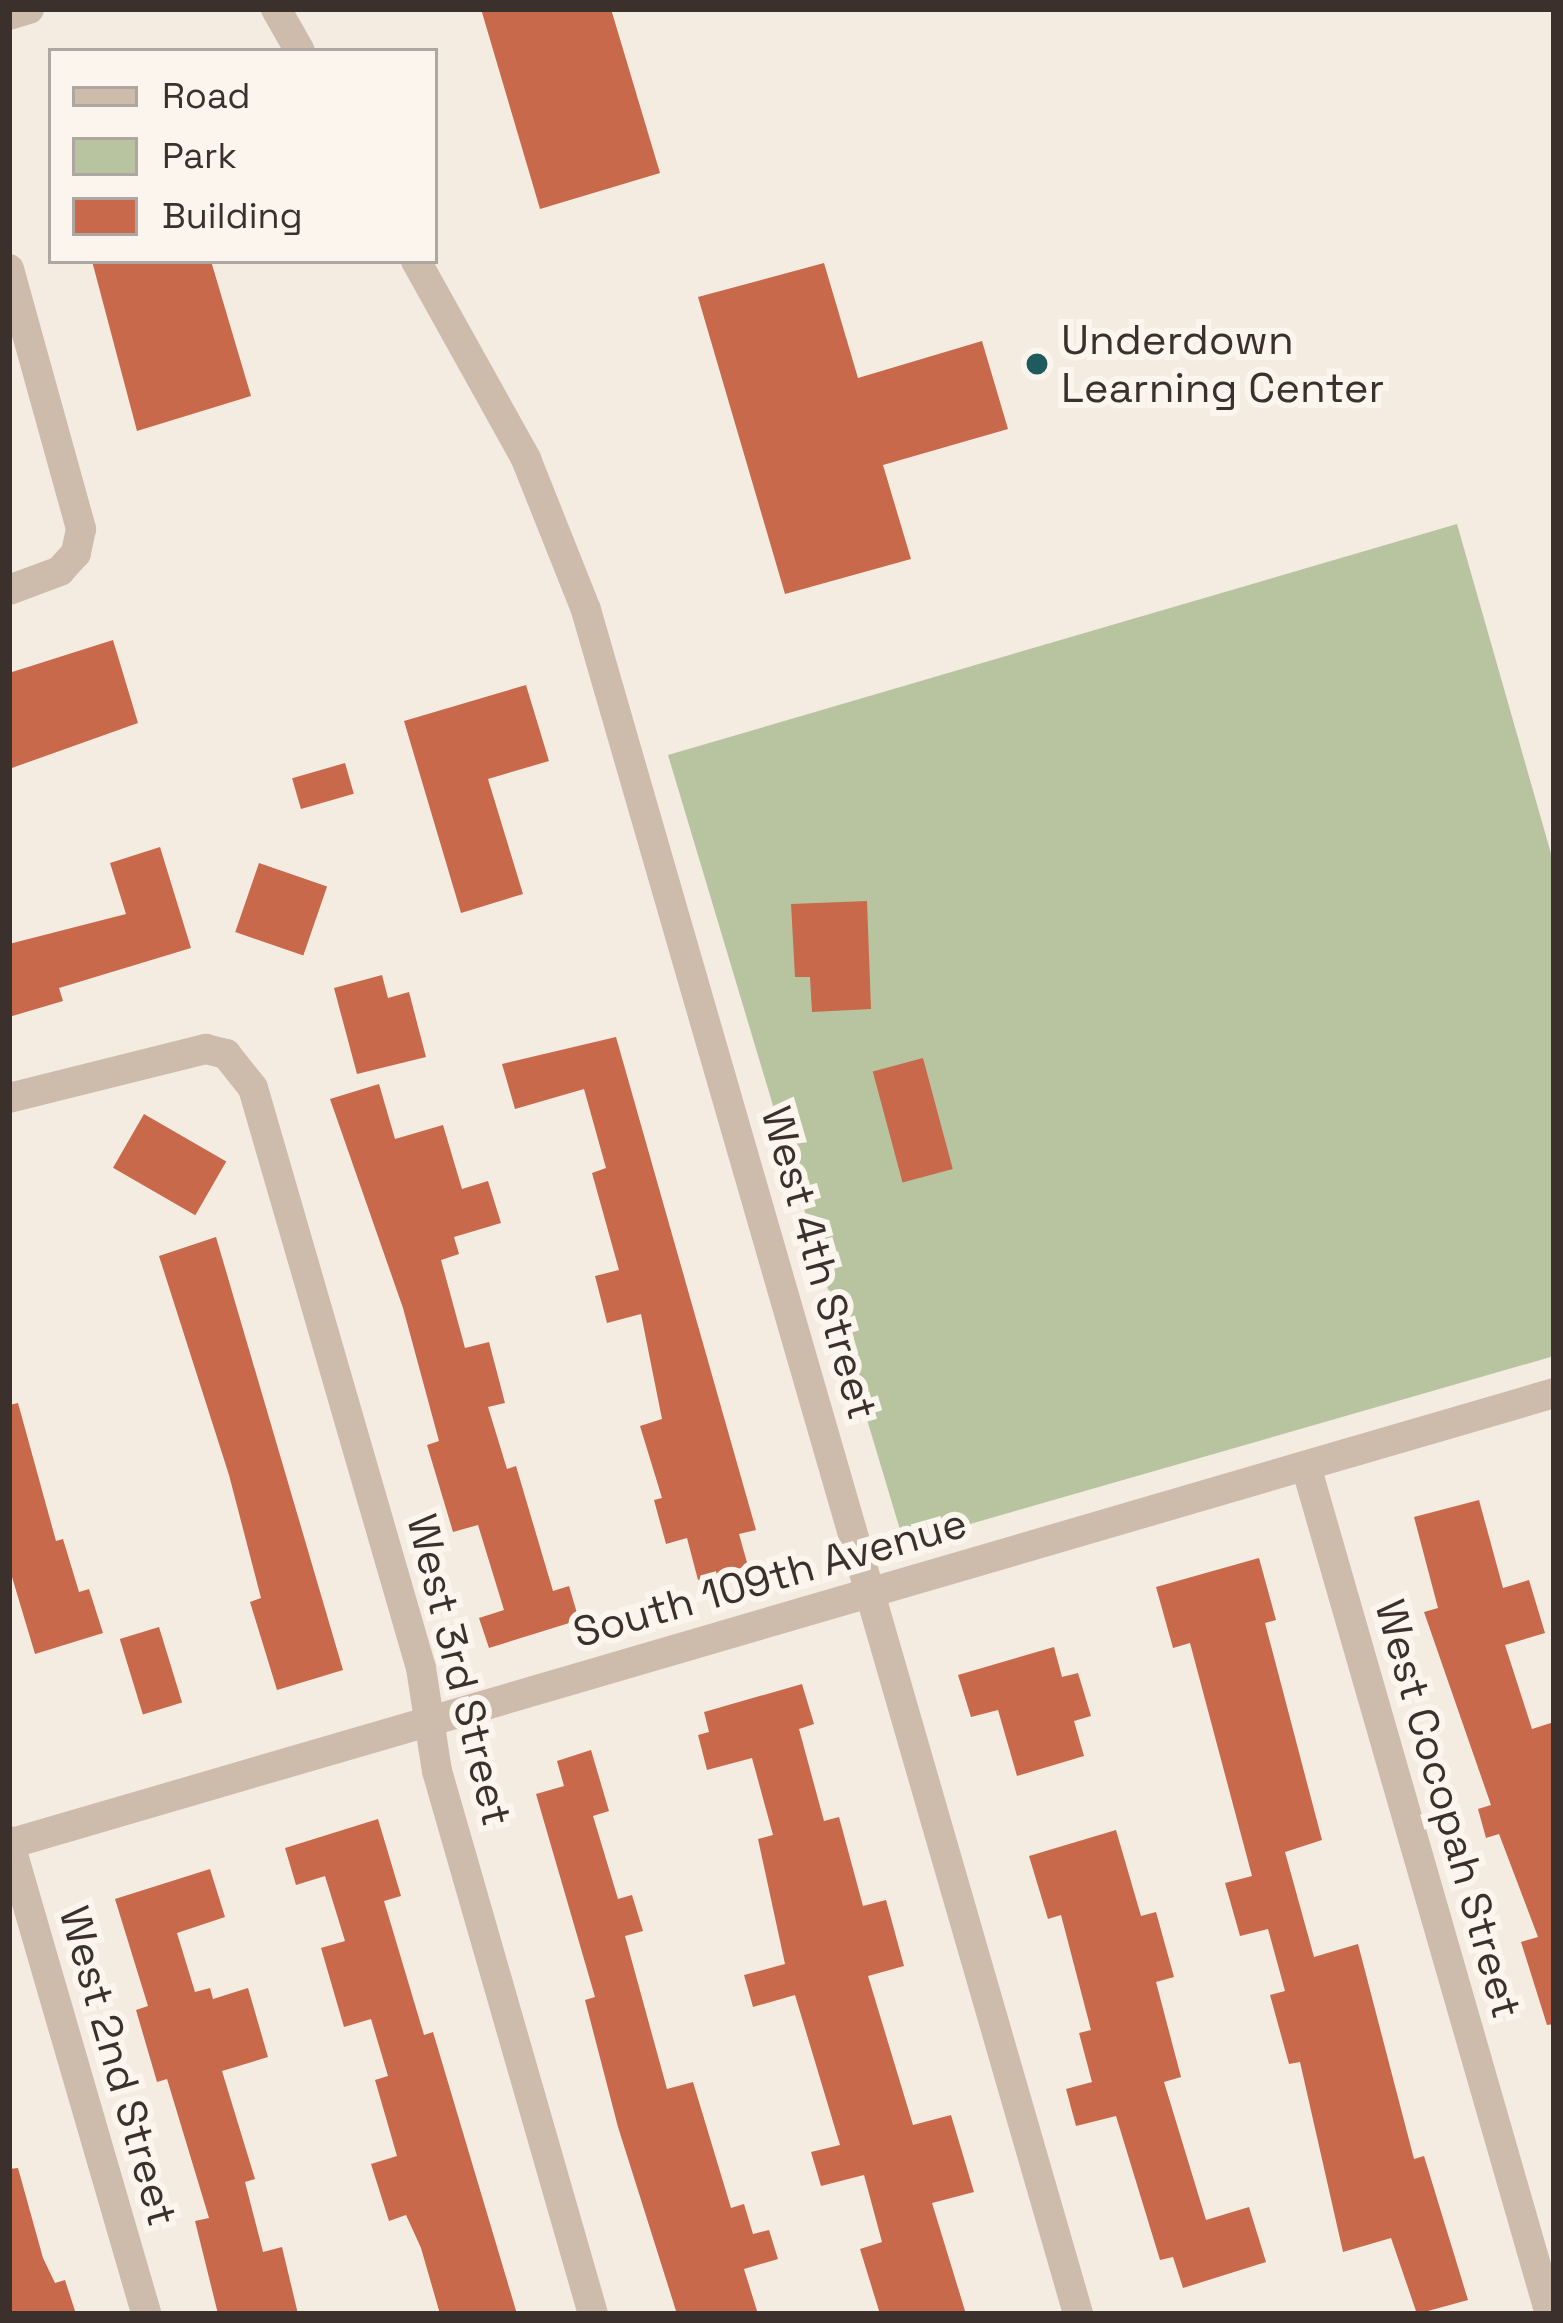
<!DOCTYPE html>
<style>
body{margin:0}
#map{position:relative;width:1563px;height:2323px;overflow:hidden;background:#f4ebe1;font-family:"Space Grotesk",sans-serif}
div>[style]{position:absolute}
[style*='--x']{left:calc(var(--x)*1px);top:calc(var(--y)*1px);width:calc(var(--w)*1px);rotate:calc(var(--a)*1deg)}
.green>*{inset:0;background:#b8c4a0}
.building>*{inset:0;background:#c8694b;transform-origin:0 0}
.minor>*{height:30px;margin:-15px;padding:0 15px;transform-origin:15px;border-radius:15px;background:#cdbbac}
.dots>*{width:33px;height:33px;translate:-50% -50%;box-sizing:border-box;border:6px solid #fbf5ee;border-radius:50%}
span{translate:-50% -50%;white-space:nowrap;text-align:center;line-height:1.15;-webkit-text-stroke:12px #fbf5ee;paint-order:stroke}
.poi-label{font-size:42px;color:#3b302b}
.left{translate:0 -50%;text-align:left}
.street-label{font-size:42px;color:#3b302b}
.frame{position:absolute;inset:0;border:12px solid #3b302b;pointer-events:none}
.legend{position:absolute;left:48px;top:48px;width:390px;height:216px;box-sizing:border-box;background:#fbf5ee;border:3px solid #aea6a0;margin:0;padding:15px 21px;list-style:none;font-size:36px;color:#3b302b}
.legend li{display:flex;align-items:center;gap:24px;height:60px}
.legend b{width:60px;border:3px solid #aea6a0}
</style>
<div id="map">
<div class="green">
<div style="clip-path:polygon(1457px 524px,1554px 864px,1554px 1356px,904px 1543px,668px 755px)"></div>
</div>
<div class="building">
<div style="clip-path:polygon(481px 9px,611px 9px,660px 173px,540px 209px)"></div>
<div style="clip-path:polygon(92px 261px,211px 261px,251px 396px,137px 431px)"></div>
<div style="clip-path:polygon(824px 263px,858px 378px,982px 341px,1008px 429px,883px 465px,911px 559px,785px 594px,698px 297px)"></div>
<div style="clip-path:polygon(113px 640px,138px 723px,9px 769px,9px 673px)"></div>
<div style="clip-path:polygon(526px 685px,549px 761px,488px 779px,523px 894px,461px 913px,404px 721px)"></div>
<div style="left:345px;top:763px;width:32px;height:55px;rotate:74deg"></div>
<div style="clip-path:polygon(160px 847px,191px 948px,59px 988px,63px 1001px,9px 1017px,9px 944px,126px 914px,110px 863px)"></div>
<div style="left:259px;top:863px;width:72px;height:73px;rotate:19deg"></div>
<div style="clip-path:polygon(867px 901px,871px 1009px,812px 1012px,810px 977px,795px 977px,791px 904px)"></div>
<div style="clip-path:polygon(382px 975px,388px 998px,409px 992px,426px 1057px,357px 1074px,334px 988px)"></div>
<div style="clip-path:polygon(616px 1037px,756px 1530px,739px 1534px,748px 1566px,698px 1580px,687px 1538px,666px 1544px,654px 1500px,662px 1498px,640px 1426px,662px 1419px,641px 1314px,607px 1323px,595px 1276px,619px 1270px,592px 1173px,606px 1168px,584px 1089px,515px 1109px,502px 1064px)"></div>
<div style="left:923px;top:1058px;width:115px;height:52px;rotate:75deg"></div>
<div style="clip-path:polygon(379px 1084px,395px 1139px,443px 1125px,462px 1189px,488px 1181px,501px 1223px,454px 1237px,459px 1254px,441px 1260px,465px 1348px,489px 1342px,505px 1403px,488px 1407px,507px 1469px,516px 1466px,553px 1591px,569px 1586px,579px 1620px,489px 1648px,479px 1618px,504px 1610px,478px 1525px,453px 1532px,427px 1445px,439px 1441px,403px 1308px,330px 1099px)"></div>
<div style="left:144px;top:1114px;width:95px;height:62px;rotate:30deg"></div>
<div style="clip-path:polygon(216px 1237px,343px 1670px,277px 1690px,250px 1602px,261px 1598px,229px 1475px,159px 1256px)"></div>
<div style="clip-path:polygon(18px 1403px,56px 1541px,63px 1539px,79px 1592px,89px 1589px,103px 1633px,35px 1654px,9px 1567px,9px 1405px)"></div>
<div style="clip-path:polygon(1479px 1500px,1503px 1588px,1529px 1580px,1545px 1633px,1505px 1645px,1532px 1729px,1554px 1722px,1554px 2024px,1547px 2025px,1521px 1942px,1538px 1937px,1499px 1834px,1486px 1838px,1478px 1809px,1491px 1805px,1424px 1612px,1438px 1608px,1414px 1517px)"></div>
<div style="clip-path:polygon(1259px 1558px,1276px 1620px,1265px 1623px,1322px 1840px,1285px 1852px,1314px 1957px,1358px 1944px,1414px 2159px,1424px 2156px,1468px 2300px,1417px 2314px,1391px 2238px,1343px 2252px,1300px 2062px,1289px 2064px,1270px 1995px,1285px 1991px,1268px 1929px,1240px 1936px,1225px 1883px,1252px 1876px,1190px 1643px,1173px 1648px,1156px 1587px)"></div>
<div style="left:159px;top:1627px;width:79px;height:41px;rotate:73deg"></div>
<div style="clip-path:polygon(1054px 1647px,1062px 1677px,1078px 1673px,1091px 1716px,1074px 1721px,1084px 1756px,1017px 1776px,998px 1710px,971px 1717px,958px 1675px)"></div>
<div style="clip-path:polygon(802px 1684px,814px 1724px,799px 1729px,824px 1821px,839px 1817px,863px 1906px,886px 1900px,904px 1966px,868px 1976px,913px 2125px,951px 2115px,974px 2192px,932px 2203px,966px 2314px,880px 2314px,860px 2249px,882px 2242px,864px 2175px,821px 2186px,811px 2152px,840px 2145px,795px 1995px,753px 2007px,744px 1975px,785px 1964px,758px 1839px,773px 1835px,752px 1758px,707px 1770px,698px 1735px,709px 1732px,704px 1712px)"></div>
<div style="clip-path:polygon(591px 1750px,609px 1811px,593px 1816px,618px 1899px,632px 1895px,643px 1931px,625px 1936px,667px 2089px,693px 2082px,731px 2208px,744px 2204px,753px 2234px,769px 2230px,778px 2259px,744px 2269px,758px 2314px,677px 2314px,618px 2127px,585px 2000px,595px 1997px,536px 1794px,564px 1786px,557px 1761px)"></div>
<div style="clip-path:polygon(378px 1819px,401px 1896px,384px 1901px,424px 2035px,433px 2032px,517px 2314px,440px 2314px,421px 2248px,406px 2215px,389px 2221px,371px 2164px,397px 2156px,375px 2080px,388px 2076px,371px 2019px,344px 2027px,321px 1948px,345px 1941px,325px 1876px,296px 1885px,285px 1848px)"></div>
<div style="clip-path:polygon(1116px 1830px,1141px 1916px,1156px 1912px,1174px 1977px,1156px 1982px,1181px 2077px,1164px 2082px,1206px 2220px,1249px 2207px,1266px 2262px,1183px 2288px,1173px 2257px,1160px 2260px,1116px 2116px,1076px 2126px,1066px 2089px,1092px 2082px,1079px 2033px,1091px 2030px,1061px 1915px,1048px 1919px,1029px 1856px)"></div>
<div style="clip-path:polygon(210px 1869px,225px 1917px,177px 1933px,195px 1992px,210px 1988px,213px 1999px,248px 1988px,268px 2057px,222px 2071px,255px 2179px,245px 2182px,263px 2252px,282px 2247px,298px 2314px,218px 2314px,195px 2221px,209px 2218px,167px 2079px,157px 2082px,136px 2010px,148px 2006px,115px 1899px)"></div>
<div style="clip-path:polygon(18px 2168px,43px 2258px,55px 2283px,65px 2280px,76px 2314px,9px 2314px,9px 2169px)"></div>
</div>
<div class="minor">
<div style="--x:276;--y:9;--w:48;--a:60.3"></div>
<div style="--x:9;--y:15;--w:21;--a:-17"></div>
<div style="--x:416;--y:261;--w:227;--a:60.9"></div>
<div style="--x:526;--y:459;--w:162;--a:68.3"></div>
<div style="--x:586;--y:610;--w:1774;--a:73.89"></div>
<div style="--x:9;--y:269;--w:270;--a:74.5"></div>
<div style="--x:81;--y:529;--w:25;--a:102"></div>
<div style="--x:76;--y:553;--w:24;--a:132"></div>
<div style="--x:60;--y:571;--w:54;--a:159.6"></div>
<div style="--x:9;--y:1098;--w:203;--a:-14"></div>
<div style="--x:206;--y:1049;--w:21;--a:14"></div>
<div style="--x:226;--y:1054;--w:43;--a:51.5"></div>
<div style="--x:253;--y:1088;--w:604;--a:73.85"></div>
<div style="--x:421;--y:1668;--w:104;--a:81.2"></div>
<div style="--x:437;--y:1771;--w:565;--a:73.97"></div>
<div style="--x:1306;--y:1466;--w:882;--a:73.95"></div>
<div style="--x:9;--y:1841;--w:492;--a:73.8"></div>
<div style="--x:9;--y:1844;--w:1609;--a:-16.27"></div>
</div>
<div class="dots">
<div style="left:1037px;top:364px;background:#1f5a5e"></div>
</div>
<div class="poi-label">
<span class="left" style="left:1061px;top:364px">Underdown<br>Learning Center</span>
</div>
<div class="street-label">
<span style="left:819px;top:1263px;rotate:74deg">West 4th Street</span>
<span style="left:770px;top:1578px;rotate:-16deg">South 109th Avenue</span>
<span style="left:459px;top:1670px;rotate:76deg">West 3rd Street</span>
<span style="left:1448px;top:1809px;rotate:74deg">West Cocopah Street</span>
<span style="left:118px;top:2066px;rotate:74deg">West 2nd Street</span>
</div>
<div class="frame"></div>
<ul class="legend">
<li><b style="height:15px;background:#cdbbac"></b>Road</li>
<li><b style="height:33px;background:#b8c4a0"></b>Park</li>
<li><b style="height:33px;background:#c8694b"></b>Building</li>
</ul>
</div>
